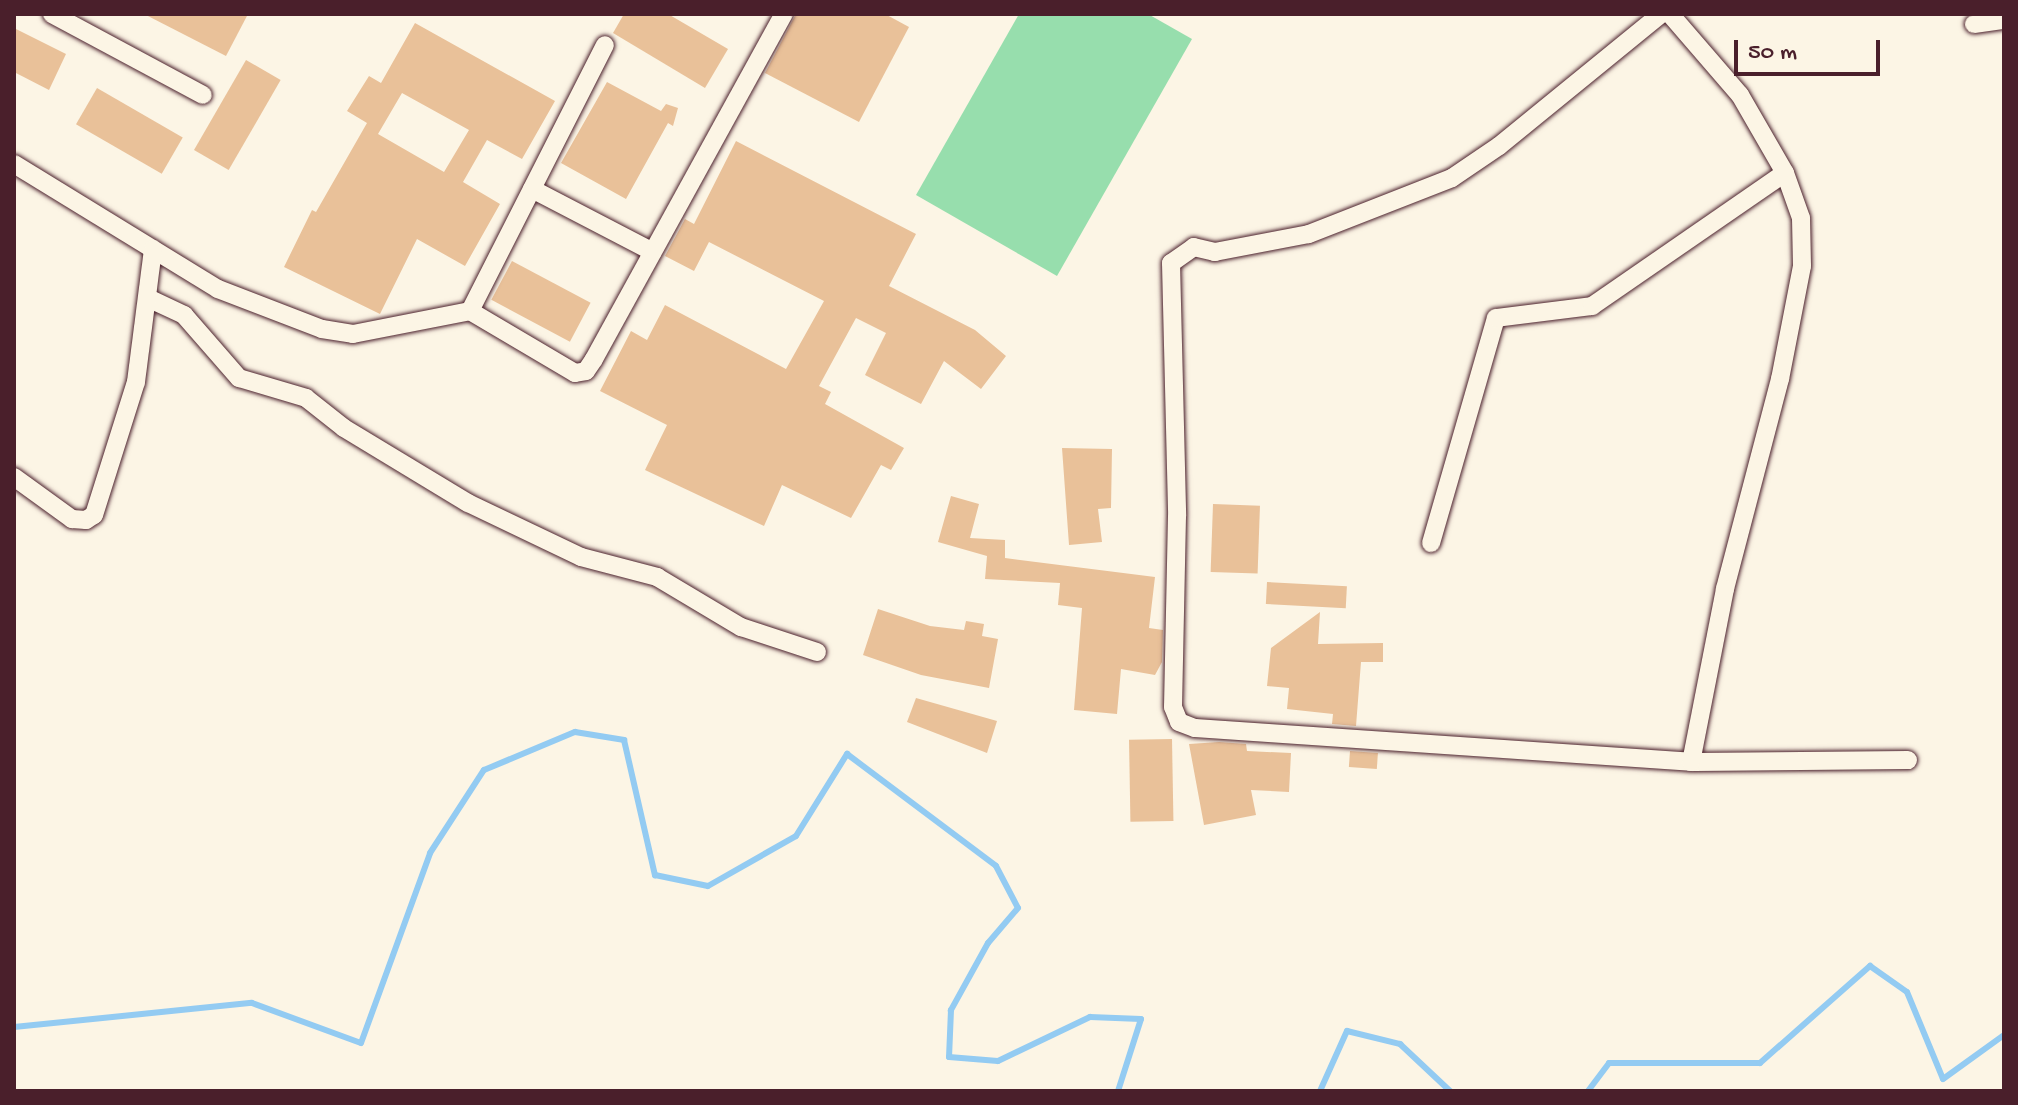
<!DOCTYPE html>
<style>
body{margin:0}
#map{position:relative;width:2018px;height:1105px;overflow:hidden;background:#fcf5e5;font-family:"Gochi Hand",sans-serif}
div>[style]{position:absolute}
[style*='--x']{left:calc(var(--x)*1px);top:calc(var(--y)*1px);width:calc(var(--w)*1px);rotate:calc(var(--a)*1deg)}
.green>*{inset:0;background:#97dead}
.stream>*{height:6px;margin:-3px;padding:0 3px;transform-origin:3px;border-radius:3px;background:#93cbf2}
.building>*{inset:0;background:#e9c199;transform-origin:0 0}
.roads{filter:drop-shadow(0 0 2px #4a1f2b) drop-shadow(0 0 2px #4a1f2b)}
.street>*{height:18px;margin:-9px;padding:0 9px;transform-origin:9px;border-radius:9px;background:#fcf5e5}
span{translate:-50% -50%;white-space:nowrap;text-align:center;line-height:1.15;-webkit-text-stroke:8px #fcf5e5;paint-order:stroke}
.frame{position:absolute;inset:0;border:16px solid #4a1f2b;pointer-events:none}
.scale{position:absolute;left:1734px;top:40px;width:146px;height:36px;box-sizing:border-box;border:4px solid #4a1f2b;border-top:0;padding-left:10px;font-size:24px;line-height:28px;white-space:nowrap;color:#4a1f2b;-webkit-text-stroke:6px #fcf5e5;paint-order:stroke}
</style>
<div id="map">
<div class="green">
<div style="clip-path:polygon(1019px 14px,1148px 14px,1192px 39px,1057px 276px,916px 195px)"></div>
</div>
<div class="stream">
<div style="--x:14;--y:1027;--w:239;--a:-5.8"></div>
<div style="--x:252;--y:1003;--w:116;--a:20.2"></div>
<div style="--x:361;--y:1043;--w:202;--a:-70"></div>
<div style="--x:430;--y:853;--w:99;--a:-57"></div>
<div style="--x:484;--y:770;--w:99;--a:-22.7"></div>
<div style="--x:575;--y:732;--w:50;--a:9.3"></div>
<div style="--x:624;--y:740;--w:139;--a:77.1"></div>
<div style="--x:655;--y:875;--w:54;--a:11.7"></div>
<div style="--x:708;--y:886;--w:101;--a:-29.6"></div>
<div style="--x:796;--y:836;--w:97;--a:-58.1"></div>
<div style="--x:847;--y:754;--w:186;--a:36.9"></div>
<div style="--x:996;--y:866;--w:47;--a:62.4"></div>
<div style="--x:1018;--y:908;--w:46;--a:130.6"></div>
<div style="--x:988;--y:943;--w:77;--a:118.9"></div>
<div style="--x:951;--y:1010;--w:47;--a:92.4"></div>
<div style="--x:949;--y:1057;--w:49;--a:4.7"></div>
<div style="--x:998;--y:1061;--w:102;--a:-25.6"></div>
<div style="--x:1090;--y:1017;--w:51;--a:2.2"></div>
<div style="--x:1141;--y:1019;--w:76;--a:107.7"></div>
<div style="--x:1320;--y:1091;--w:66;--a:-65.8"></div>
<div style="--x:1347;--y:1031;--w:55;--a:13.8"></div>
<div style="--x:1400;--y:1044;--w:69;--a:43.2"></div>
<div style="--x:1588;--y:1091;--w:35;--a:-53"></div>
<div style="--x:1609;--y:1063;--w:151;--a:0"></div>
<div style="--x:1760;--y:1063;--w:147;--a:-41.4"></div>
<div style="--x:1870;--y:966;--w:45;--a:35.1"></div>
<div style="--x:1907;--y:992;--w:94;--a:67.5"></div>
<div style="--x:1943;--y:1079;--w:75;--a:-35.8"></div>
</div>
<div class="building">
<div style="clip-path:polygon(144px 14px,248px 14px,226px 56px)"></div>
<div style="clip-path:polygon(624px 14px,668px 14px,728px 49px,705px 88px,613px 33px)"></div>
<div style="clip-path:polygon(796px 14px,885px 14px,909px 27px,859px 122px,765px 73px)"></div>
<div style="clip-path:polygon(evenodd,415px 23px,555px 101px,522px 159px,487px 140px,463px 182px,500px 204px,465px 266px,417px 239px,380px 314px,284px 267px,312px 210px,316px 212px,367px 123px,347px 111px,369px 76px,381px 83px,415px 23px,402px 93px,469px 130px,444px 172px,378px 134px,402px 93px)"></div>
<div style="clip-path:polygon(14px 28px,66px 54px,49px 90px,14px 72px)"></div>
<div style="left:246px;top:60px;width:40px;height:104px;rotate:30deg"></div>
<div style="clip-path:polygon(607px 82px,661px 111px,666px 104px,678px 108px,673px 126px,668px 123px,626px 199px,561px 163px)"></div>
<div style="left:97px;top:88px;width:99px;height:42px;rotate:30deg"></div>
<div style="clip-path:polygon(736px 141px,916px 234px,889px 286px,975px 330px,1006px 356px,981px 389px,944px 361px,921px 404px,865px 375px,886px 333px,856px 318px,819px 386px,831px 392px,825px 404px,904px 448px,891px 470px,881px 465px,851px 518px,782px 485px,764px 526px,645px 470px,667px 425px,600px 391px,631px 331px,647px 340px,665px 305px,786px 369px,824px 301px,709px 242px,694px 271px,665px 256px,685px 219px,694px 224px)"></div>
<div style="left:512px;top:261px;width:89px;height:44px;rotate:28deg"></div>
<div style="clip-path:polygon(1062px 448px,1112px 449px,1111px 508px,1098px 509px,1102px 542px,1069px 545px)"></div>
<div style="clip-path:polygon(951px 496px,979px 504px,970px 538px,1005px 540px,1005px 558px,1155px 577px,1149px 628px,1163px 630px,1162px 662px,1155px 675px,1121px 669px,1117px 714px,1074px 710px,1082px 608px,1058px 605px,1060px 583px,985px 579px,987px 556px,938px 542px)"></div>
<div style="left:1213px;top:504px;width:47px;height:68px;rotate:2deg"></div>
<div style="left:1267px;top:582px;width:80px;height:22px;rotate:3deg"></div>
<div style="clip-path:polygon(878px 609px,930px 626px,964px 630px,966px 621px,984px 624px,982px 636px,998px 639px,989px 688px,921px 675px,863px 655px)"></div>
<div style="clip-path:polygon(1320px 612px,1318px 644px,1383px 643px,1383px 662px,1361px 662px,1356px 726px,1332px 724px,1333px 714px,1287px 709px,1289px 688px,1267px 686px,1271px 648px)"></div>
<div style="clip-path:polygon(916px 698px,997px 721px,987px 753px,907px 722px)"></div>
<div style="left:1172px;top:739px;width:82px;height:43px;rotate:89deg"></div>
<div style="clip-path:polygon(1219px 742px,1246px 744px,1247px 751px,1291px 753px,1289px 792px,1251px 790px,1256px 815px,1204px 825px,1189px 744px)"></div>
<div style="left:1350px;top:751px;width:28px;height:16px;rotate:4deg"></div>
</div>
<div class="roads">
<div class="street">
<div style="--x:52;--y:14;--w:171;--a:28.2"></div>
<div style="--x:1661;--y:14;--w:209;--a:140.8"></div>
<div style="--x:1499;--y:146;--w:57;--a:145.8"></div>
<div style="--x:1452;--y:178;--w:154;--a:158.6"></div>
<div style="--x:1309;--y:234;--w:96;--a:169.2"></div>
<div style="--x:1215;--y:252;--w:22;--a:-167"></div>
<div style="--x:1194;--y:247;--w:28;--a:145"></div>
<div style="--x:1171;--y:263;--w:253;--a:88.6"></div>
<div style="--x:1177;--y:516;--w:191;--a:91.2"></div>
<div style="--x:1173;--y:707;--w:16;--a:68"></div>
<div style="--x:1179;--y:722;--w:17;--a:21"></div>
<div style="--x:1195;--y:728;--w:497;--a:3.9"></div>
<div style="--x:1691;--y:762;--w:217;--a:-0.5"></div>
<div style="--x:1670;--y:14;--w:107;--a:49.2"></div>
<div style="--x:1740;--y:95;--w:90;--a:60"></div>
<div style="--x:1785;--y:173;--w:48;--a:70.4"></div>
<div style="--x:1801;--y:218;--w:48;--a:88.8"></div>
<div style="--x:1802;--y:266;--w:115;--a:101"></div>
<div style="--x:1780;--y:379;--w:217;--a:104.7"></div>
<div style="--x:1725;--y:589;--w:176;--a:101.1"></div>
<div style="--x:1974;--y:24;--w:30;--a:-8"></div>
<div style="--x:14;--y:164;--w:239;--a:31.5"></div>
<div style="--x:218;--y:289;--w:111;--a:21"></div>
<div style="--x:322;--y:329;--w:31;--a:9"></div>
<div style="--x:353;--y:334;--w:119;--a:-11.1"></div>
<div style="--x:470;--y:311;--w:122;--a:30.6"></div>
<div style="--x:575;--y:373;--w:11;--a:-10"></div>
<div style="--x:586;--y:371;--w:14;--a:-56"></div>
<div style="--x:594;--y:359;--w:394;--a:-61.2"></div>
<div style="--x:532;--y:189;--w:136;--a:27.5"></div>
<div style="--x:150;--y:299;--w:38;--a:25"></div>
<div style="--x:184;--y:315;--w:84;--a:48.9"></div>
<div style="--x:239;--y:378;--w:70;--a:16.6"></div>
<div style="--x:306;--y:398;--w:48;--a:38.3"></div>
<div style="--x:344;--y:428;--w:145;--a:31.2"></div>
<div style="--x:468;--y:503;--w:125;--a:25.5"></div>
<div style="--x:581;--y:557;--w:79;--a:14.7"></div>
<div style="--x:657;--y:577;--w:98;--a:30.8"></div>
<div style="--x:741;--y:627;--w:80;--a:18.2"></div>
<div style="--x:470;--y:311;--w:298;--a:-63.1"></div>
<div style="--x:14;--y:477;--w:72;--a:35.9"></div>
<div style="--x:72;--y:519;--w:14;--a:4"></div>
<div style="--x:86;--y:520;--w:9;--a:-32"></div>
<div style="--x:94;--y:515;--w:139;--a:-72.5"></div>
<div style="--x:136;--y:382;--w:134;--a:-82.7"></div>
<div style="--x:1431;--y:543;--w:234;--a:-73.9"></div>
<div style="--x:1496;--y:318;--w:97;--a:-7.1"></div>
<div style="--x:1592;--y:306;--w:234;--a:-34.6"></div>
</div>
</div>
<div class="frame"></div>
<div class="scale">50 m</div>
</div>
